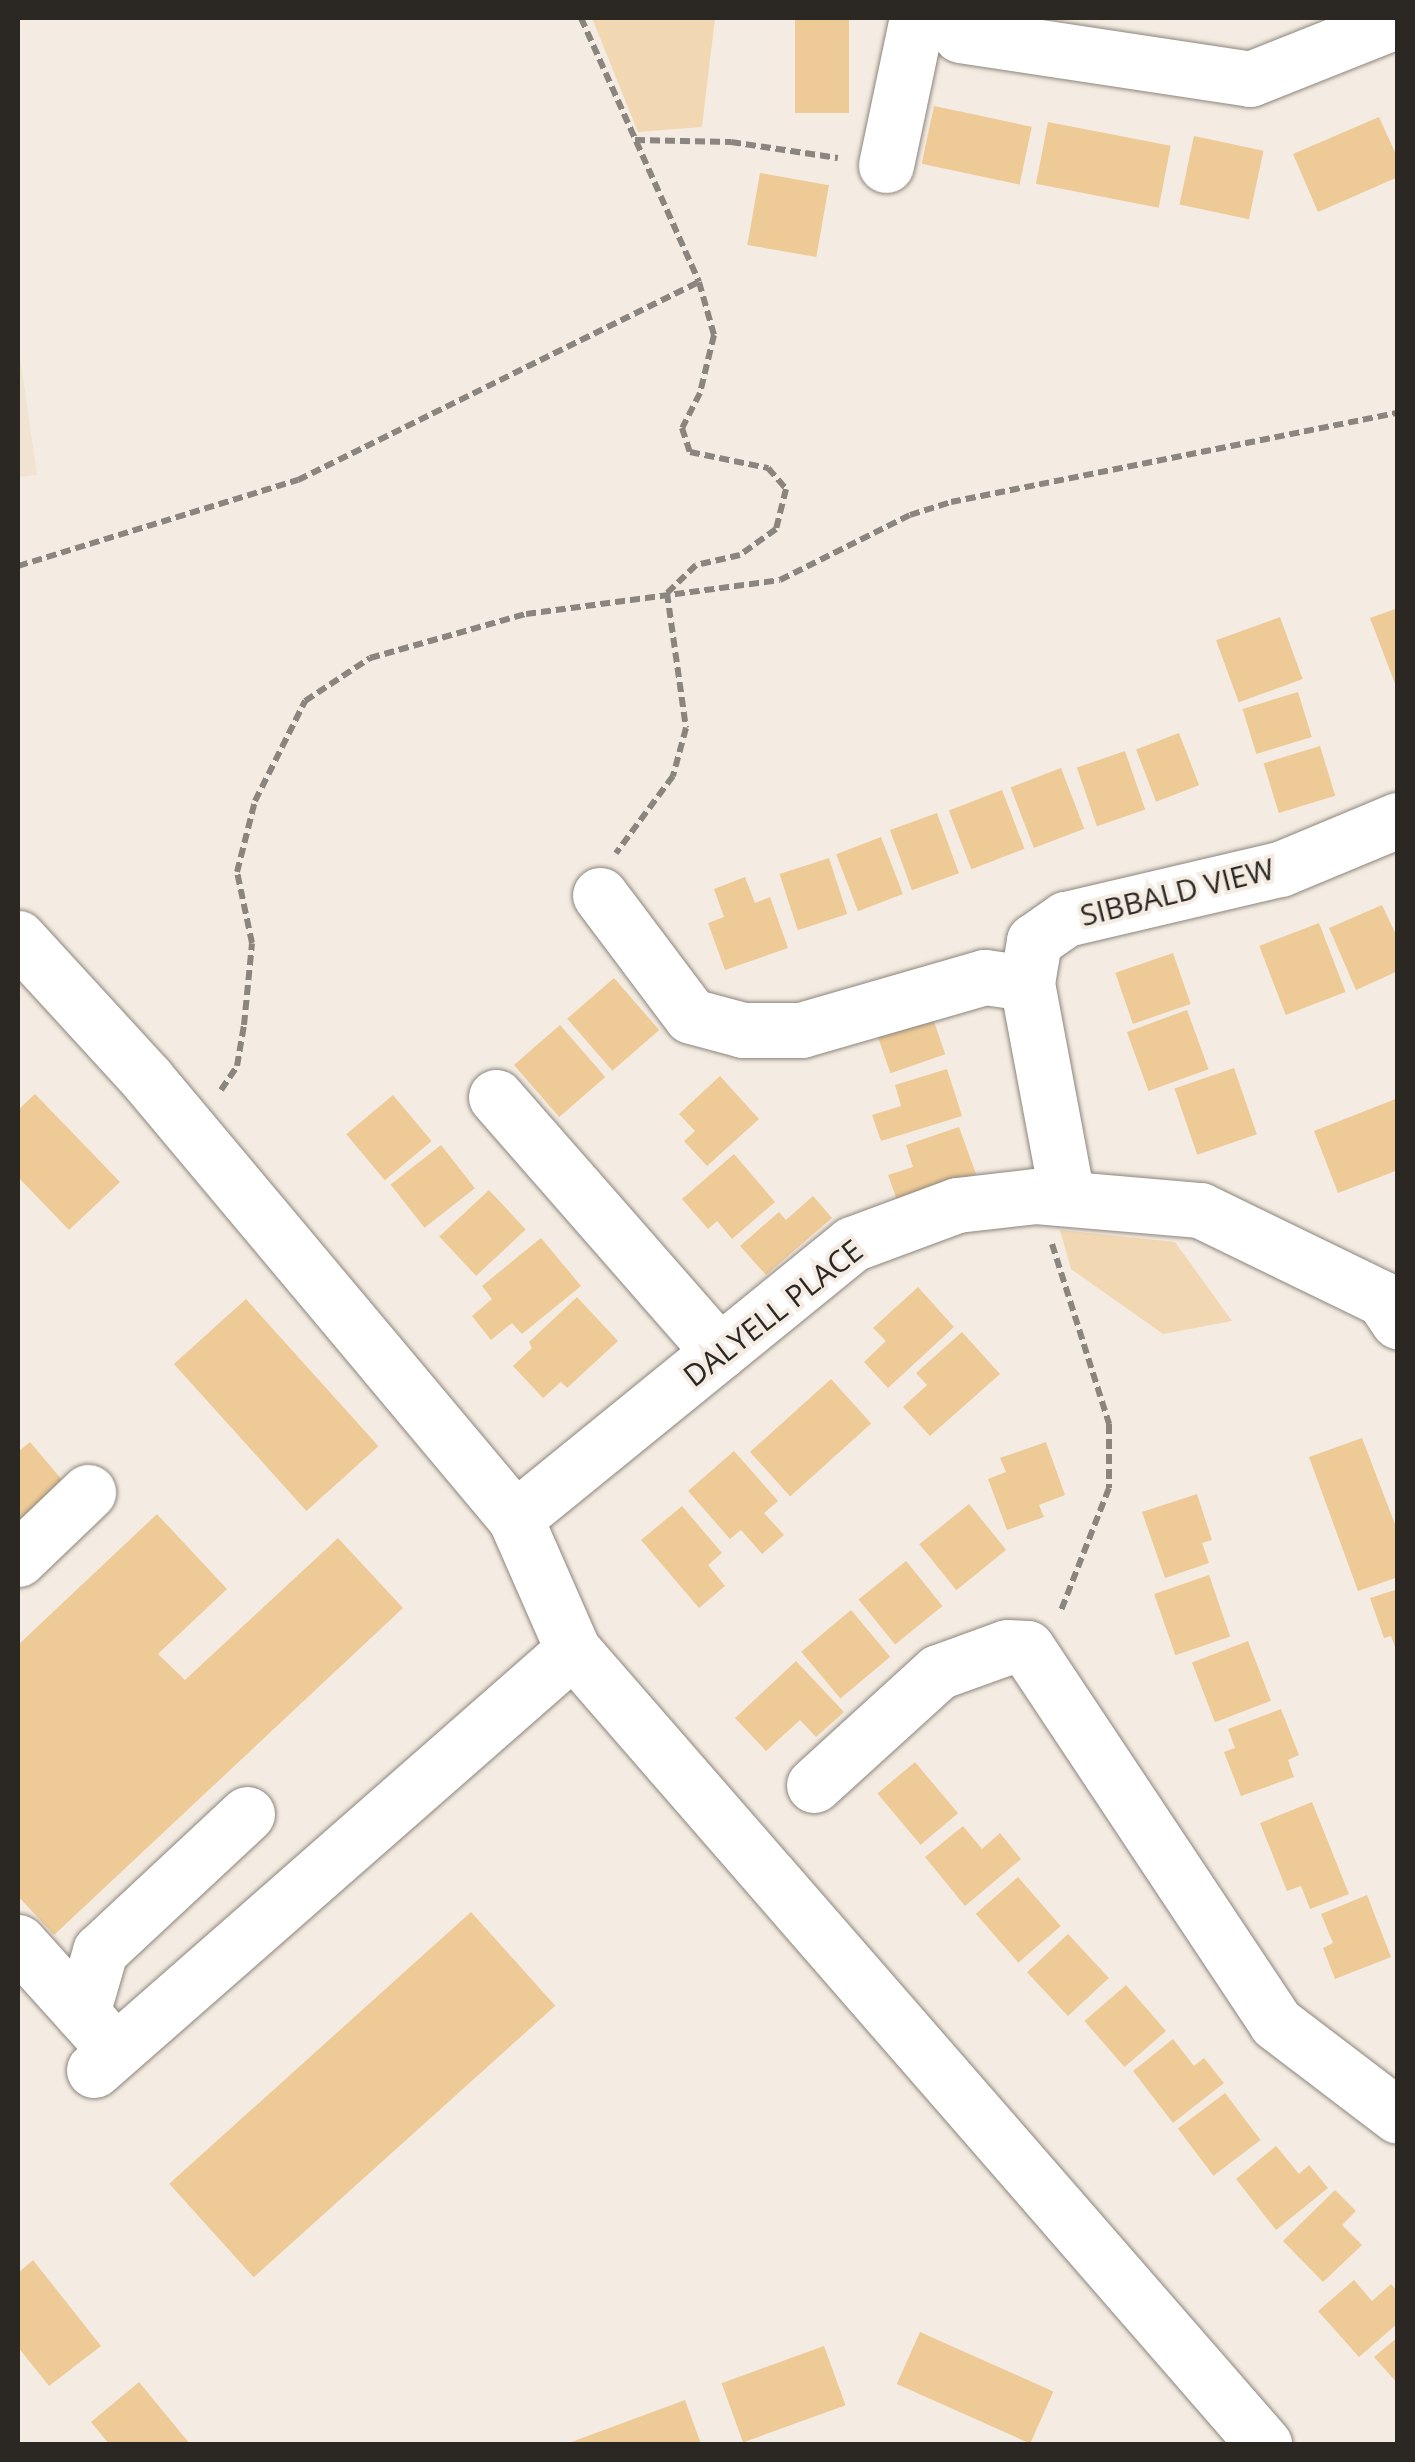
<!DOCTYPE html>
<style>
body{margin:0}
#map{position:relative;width:1415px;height:2462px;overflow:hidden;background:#f4ece2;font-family:"Open Sans",sans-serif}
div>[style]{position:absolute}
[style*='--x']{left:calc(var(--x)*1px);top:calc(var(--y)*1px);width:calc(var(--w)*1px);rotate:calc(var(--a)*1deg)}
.built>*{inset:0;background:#f0e3d2}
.green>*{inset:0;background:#f2d7b3}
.building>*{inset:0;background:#eeca97;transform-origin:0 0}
.path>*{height:6px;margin-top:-3px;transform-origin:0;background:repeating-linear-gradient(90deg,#8a857e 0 10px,transparent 0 15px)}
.roads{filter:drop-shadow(0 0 2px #8d857c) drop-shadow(0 0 2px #8d857c)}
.minor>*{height:55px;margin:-27.5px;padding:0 27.5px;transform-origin:27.5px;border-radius:27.5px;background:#fff}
span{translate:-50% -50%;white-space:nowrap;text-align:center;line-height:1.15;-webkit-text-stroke:8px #f4ece2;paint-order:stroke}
.street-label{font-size:30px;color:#2b2824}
.frame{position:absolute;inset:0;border:20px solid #2b2824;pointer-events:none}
</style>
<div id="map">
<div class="built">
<div style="clip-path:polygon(18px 343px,37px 475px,18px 477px)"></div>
</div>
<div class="green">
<div style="clip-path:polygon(592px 18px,715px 18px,702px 127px,638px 132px)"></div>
<div style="clip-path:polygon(1060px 1230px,1175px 1242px,1232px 1321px,1163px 1334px,1071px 1269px)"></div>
</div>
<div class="building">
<div style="left:795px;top:18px;width:54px;height:95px"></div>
<div style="left:934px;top:106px;width:100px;height:59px;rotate:12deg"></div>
<div style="clip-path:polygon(1379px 117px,1398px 159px,1398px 177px,1318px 212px,1293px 154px)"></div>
<div style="left:1048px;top:122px;width:125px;height:63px;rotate:11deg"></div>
<div style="left:1194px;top:136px;width:71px;height:70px;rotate:12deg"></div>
<div style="left:760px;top:173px;width:70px;height:73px;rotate:10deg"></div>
<div style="clip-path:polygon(1398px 608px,1398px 689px,1397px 689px,1370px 618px)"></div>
<div style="left:1280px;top:617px;width:66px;height:68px;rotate:70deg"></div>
<div style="left:1298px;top:692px;width:47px;height:58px;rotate:73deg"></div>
<div style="left:1179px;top:733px;width:56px;height:46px;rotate:69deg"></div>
<div style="left:1320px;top:746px;width:52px;height:59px;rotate:73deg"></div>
<div style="left:1125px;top:751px;width:62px;height:51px;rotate:71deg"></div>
<div style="left:1061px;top:768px;width:65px;height:54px;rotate:69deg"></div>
<div style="left:1002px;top:790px;width:63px;height:57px;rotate:69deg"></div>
<div style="left:937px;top:813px;width:64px;height:50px;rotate:70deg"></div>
<div style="left:881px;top:837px;width:61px;height:48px;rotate:69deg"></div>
<div style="left:829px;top:858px;width:59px;height:52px;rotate:72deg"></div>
<div style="clip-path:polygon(745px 877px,755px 903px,770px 897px,788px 948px,725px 970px,708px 923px,724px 917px,714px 889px)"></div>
<div style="clip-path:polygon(1382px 905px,1398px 939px,1398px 971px,1356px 990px,1329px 928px)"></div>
<div style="left:1319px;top:923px;width:74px;height:64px;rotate:69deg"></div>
<div style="left:1173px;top:953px;width:54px;height:61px;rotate:71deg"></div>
<div style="left:614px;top:978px;width:69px;height:62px;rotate:49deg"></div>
<div style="left:929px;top:1007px;width:50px;height:58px;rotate:71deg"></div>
<div style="left:1187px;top:1010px;width:63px;height:64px;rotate:70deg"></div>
<div style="left:560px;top:1025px;width:69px;height:61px;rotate:49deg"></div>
<div style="left:1234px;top:1068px;width:70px;height:63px;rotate:71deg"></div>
<div style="clip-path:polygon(947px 1069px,962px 1116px,881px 1141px,872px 1115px,901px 1106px,895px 1085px)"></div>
<div style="clip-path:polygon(720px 1076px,759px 1119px,707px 1166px,684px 1141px,695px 1131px,679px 1114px)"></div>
<div style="clip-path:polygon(35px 1094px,120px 1182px,69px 1230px,18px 1177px,18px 1110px)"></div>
<div style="left:393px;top:1095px;width:60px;height:61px;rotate:50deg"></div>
<div style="clip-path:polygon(1398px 1098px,1398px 1170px,1338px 1193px,1314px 1131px)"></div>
<div style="clip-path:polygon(959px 1127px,976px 1174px,897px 1200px,888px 1175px,913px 1167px,906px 1145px)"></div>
<div style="left:441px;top:1145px;width:55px;height:64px;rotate:52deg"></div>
<div style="clip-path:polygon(734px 1154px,775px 1202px,732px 1239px,717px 1221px,708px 1229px,682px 1199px)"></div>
<div style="left:489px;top:1190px;width:54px;height:68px;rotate:47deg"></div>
<div style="clip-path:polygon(813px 1196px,832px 1218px,766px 1275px,740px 1246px,779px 1212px,786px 1220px)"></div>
<div style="clip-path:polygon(541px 1238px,581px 1286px,522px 1334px,512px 1323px,491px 1340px,472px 1316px,492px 1299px,482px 1286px)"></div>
<div style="clip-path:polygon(918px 1287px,954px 1327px,888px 1388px,864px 1362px,886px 1341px,873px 1328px)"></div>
<div style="clip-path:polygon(577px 1297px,618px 1341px,567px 1388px,561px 1382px,543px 1398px,513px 1366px,532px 1348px,529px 1342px)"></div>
<div style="left:246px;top:1299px;width:198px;height:97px;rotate:48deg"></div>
<div style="clip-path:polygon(962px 1332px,1000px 1374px,930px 1436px,903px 1407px,927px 1385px,916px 1373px)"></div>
<div style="left:831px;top:1379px;width:60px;height:109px;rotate:48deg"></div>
<div style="clip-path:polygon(1362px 1438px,1398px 1532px,1398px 1577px,1358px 1591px,1309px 1457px)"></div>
<div style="clip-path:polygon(30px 1442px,69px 1488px,18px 1531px,18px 1452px)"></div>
<div style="clip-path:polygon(1046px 1442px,1065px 1495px,1039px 1505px,1044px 1517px,1007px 1530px,988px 1479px,1006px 1472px,1000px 1458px)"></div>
<div style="clip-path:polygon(734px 1451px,778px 1501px,764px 1513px,784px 1535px,762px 1554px,741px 1530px,730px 1539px,688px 1491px)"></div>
<div style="clip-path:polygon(1197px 1494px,1212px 1540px,1202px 1543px,1209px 1563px,1165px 1578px,1142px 1512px)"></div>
<div style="left:969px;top:1504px;width:59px;height:64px;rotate:51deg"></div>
<div style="clip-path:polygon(682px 1506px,722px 1553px,708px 1565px,725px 1586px,699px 1608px,641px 1540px)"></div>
<div style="clip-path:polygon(157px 1514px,227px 1589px,158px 1654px,185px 1680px,338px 1538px,403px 1608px,54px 1935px,18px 1896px,18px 1645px)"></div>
<div style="left:906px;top:1561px;width:58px;height:61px;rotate:51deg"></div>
<div style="left:1209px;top:1575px;width:65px;height:58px;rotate:71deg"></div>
<div style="clip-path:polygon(1398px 1589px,1398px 1653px,1397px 1653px,1391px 1636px,1384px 1638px,1370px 1598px)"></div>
<div style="left:851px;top:1610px;width:61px;height:65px;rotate:50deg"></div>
<div style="left:1248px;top:1641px;width:64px;height:60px;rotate:69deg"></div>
<div style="clip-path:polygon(796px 1661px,844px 1712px,816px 1737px,800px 1720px,766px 1751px,735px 1718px)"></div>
<div style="clip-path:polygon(1281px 1709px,1299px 1755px,1288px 1760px,1294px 1777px,1241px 1796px,1224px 1752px,1235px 1748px,1228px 1729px)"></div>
<div style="left:915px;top:1762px;width:67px;height:49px;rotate:50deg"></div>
<div style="clip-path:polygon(1312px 1802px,1349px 1894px,1310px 1909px,1301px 1886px,1287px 1891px,1260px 1823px)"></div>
<div style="clip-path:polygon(963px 1826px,982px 1849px,1000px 1833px,1021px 1859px,965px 1906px,925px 1857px)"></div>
<div style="left:1018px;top:1877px;width:65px;height:56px;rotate:49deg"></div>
<div style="clip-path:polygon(1367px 1895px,1391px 1957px,1335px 1979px,1323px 1948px,1333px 1943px,1321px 1914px)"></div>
<div style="left:471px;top:1912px;width:126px;height:406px;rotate:48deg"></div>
<div style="left:1068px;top:1934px;width:60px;height:56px;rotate:47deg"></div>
<div style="left:1126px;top:1985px;width:61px;height:55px;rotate:49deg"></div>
<div style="clip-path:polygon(1173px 2039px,1194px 2066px,1204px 2058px,1224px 2083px,1173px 2123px,1133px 2071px)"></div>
<div style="left:1225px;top:2093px;width:59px;height:59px;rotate:53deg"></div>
<div style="clip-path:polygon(1276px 2146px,1299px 2174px,1309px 2165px,1328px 2188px,1276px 2230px,1236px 2179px)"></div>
<div style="clip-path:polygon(1335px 2190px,1356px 2211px,1342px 2225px,1362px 2245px,1323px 2282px,1283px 2241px)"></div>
<div style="clip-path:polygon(33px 2260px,101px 2346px,49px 2386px,18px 2347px,18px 2273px)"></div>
<div style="clip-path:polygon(1354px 2280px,1372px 2301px,1391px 2284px,1398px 2292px,1398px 2323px,1359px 2357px,1318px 2311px)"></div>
<div style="left:920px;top:2332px;width:146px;height:57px;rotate:24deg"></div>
<div style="clip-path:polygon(1398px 2337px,1398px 2384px,1374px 2357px)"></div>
<div style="left:824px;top:2346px;width:63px;height:109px;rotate:70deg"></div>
<div style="clip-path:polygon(139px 2382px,190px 2444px,109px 2444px,91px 2422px)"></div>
<div style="clip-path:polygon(685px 2400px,701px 2444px,566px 2444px)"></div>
</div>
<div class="path">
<div style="--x:581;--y:18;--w:289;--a:65.9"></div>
<div style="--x:699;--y:282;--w:55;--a:74.2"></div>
<div style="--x:714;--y:335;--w:60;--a:103.6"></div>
<div style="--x:700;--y:393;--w:39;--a:117"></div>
<div style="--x:682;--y:428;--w:25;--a:72"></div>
<div style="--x:690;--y:452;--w:80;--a:11.6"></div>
<div style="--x:768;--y:468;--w:28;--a:49"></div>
<div style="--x:786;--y:489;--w:41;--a:104"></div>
<div style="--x:776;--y:529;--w:44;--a:144.2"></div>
<div style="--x:740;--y:555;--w:45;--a:167.2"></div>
<div style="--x:696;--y:565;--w:40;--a:136"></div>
<div style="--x:667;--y:593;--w:136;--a:82"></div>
<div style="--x:686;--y:728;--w:50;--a:105.2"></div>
<div style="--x:673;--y:776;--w:96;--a:126.5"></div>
<div style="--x:635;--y:140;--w:96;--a:1.2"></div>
<div style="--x:731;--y:142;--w:108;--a:8.5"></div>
<div style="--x:18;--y:566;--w:293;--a:-17.1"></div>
<div style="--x:298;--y:480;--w:447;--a:-26.3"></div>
<div style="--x:221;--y:1090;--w:29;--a:-56"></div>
<div style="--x:237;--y:1066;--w:42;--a:-80.3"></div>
<div style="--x:244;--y:1025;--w:82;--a:-84.4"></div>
<div style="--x:252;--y:943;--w:73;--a:-101.9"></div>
<div style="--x:237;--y:872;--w:73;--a:-75.8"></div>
<div style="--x:255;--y:801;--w:112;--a:-63.4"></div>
<div style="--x:305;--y:701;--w:78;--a:-33.5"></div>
<div style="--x:370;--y:658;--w:162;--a:-15.8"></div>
<div style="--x:526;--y:614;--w:256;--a:-7.6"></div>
<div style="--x:780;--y:580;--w:145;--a:-26.6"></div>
<div style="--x:910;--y:515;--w:43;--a:-17.6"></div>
<div style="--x:951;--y:502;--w:456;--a:-11.3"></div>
<div style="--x:1052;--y:1244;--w:189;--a:72.4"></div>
<div style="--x:1109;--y:1424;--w:64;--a:90"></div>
<div style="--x:1109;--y:1488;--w:134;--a:111.4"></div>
</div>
<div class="roads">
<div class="minor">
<div style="--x:960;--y:35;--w:293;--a:8.6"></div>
<div style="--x:1250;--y:79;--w:159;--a:-21.7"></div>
<div style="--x:886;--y:165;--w:150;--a:-78.1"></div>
<div style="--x:600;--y:895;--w:151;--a:53.1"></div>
<div style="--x:691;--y:1016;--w:54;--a:15.1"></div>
<div style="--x:743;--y:1030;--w:58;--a:0"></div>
<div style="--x:801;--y:1030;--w:191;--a:-16.1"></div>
<div style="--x:985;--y:977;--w:42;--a:8.1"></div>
<div style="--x:18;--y:938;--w:191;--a:47.5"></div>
<div style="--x:147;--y:1079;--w:573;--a:50.03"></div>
<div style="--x:515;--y:1518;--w:144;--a:66.3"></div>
<div style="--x:573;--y:1650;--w:1053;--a:48.97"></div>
<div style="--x:496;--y:1097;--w:339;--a:48.8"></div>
<div style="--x:1067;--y:1197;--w:218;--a:-100.6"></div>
<div style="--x:1027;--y:983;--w:43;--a:-80.5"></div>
<div style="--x:1034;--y:941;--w:39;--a:-35"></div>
<div style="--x:1066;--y:919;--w:220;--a:-13.2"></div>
<div style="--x:1280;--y:869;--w:128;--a:-22.6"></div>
<div style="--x:515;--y:1518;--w:434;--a:-39.1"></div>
<div style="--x:852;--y:1244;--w:112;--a:-20.4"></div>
<div style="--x:957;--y:1205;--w:80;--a:-6.5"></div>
<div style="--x:1036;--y:1196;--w:165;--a:4.9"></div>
<div style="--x:1200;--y:1210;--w:203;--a:25.9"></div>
<div style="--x:1383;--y:1299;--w:27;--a:56"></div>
<div style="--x:18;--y:1559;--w:97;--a:-43.7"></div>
<div style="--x:814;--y:1785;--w:168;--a:-42.3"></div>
<div style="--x:938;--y:1672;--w:73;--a:-19.9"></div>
<div style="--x:1007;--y:1647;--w:20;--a:3"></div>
<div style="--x:1027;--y:1648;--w:450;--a:56.4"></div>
<div style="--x:1276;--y:2023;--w:153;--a:37.3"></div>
<div style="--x:18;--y:1942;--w:96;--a:48"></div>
<div style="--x:115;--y:2050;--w:50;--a:-131.7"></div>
<div style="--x:82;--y:2013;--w:65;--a:-73.8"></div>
<div style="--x:100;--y:1951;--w:201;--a:-43"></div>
<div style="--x:94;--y:2070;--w:637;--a:-41.25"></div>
</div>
</div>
<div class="street-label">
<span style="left:1177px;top:892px;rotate:-14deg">SIBBALD VIEW</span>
<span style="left:773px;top:1313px;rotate:-38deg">DALYELL PLACE</span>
</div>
<div class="frame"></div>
</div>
